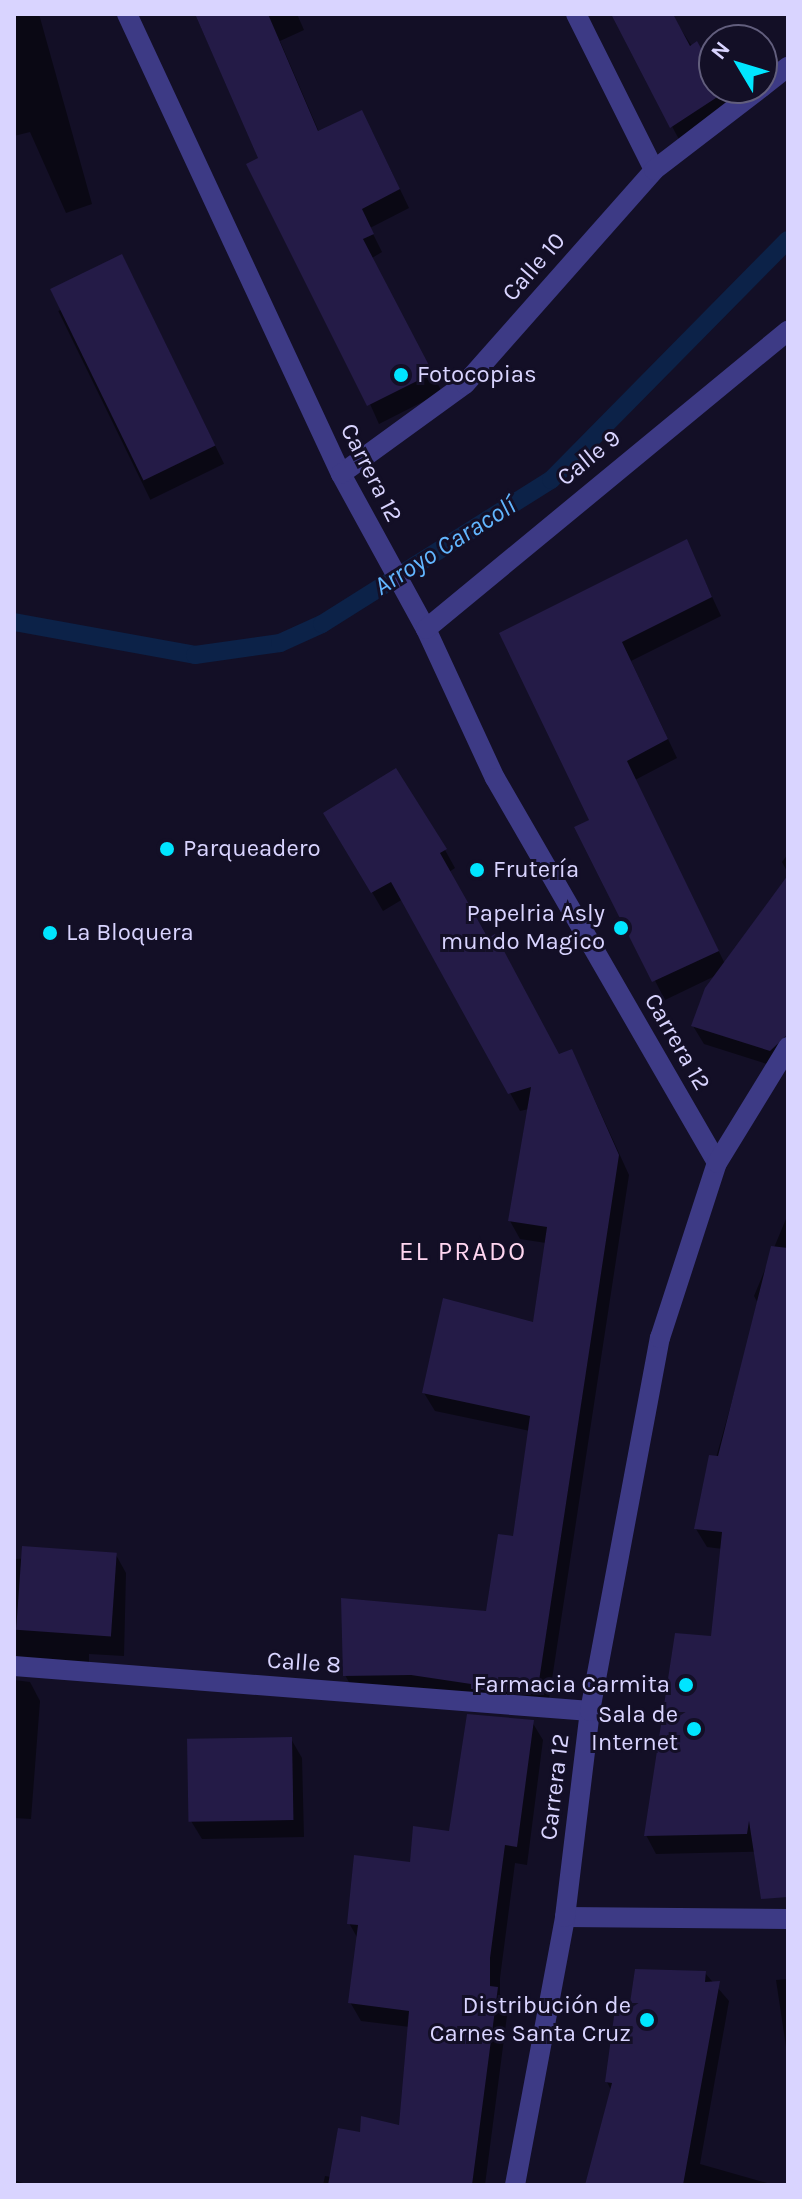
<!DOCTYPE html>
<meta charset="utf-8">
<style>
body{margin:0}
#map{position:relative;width:802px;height:2199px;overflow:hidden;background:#130f26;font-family:Karla,sans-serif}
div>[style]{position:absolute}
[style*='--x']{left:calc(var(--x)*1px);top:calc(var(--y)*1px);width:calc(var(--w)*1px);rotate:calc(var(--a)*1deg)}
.shadow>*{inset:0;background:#0007;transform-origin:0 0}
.stream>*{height:18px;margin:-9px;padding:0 9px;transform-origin:9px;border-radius:9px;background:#0c2248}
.building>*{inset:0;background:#241b47;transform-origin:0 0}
.minor>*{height:20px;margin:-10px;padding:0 10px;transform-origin:10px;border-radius:10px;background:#3d3a85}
.dots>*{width:22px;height:22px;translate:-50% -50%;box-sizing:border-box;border:4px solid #130f26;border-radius:50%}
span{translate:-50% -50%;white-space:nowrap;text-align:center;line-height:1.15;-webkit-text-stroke:6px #130f26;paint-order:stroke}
.street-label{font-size:24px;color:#d9d4ff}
.poi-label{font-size:24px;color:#d9d4ff}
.left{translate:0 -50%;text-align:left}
.right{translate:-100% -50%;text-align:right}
.water-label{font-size:26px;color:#62b6ff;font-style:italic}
.neighbourhood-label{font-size:26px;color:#ffd6f0;letter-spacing:2px}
.frame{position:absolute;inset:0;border:16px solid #d9d4ff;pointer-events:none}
.north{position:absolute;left:698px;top:24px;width:80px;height:80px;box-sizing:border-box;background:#130f26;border:2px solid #625e7d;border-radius:50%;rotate:308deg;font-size:22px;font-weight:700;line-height:32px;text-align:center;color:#d9d4ff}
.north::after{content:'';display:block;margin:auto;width:28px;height:36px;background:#00e5ff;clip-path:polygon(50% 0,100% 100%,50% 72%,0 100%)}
</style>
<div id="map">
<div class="shadow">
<div style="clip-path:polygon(14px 14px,39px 14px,92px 204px,66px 213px,30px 132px,14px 136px)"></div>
<div style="clip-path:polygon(195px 14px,297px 14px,304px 30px,280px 41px,319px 132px,372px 131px,409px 208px,370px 228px,382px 252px,372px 258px,442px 392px,379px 424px)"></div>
<div style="clip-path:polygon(612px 14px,671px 14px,734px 111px,682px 145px)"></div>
<div style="left:132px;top:275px;width:210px;height:82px;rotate:64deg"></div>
<div style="clip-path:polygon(686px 541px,721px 616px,631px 661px,677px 758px,635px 780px,725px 964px,788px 878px,788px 1014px,770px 1065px,704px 1044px,693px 1026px,717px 975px,665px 1000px,576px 828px,591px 821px,502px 634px)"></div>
<div style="clip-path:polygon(326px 813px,445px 850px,455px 868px,449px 872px,559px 1057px,571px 1051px,581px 1070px,629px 1175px,547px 1712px,355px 1693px,345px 1675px,488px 1613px,514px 1539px,530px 1431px,435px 1411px,424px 1393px,535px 1324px,546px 1243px,520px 1239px,510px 1221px,529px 1109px,520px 1111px,403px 899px,383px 911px)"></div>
<div style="clip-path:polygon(788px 854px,788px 873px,782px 862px)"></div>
<div style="clip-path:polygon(788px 1214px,788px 1851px,656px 1854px,646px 1835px,713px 1638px,723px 1549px,707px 1547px,696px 1529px,759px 1305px,754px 1296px)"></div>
<div style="clip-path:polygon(116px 1555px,126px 1573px,124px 1656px,89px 1654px,89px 1676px,26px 1671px,14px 1677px,14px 1559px)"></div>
<div style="clip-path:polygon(14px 1680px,30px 1682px,40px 1701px,31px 1819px,14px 1818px)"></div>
<div style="clip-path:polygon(532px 1722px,543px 1740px,527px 1865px,515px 1863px,500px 1978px,500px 1994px,508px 2008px,485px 2185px,323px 2185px,325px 2176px,331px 2177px,361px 2134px,401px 2128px,410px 2027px,361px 2021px,350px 2002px,358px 1939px,349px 1923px,451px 1834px)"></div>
<div style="clip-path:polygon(291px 1739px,302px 1758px,304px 1837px,202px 1839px,191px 1821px)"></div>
<div style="clip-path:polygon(705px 1973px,729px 2001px,700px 2164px,774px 2185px,587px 2185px,612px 2092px,607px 2082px,632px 2005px)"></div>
<div style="clip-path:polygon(788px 1979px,788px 2060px,776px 1980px)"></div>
<div style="clip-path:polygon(14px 2180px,29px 2185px,14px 2185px)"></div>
</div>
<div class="stream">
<div style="--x:14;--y:622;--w:184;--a:10.3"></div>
<div style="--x:195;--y:655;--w:86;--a:-8"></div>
<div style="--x:280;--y:643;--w:46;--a:-24.3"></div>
<div style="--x:322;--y:624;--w:271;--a:-32.2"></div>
<div style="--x:551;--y:480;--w:337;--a:-45.4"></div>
</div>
<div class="building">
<div style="clip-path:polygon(195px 14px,268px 14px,318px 131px,362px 110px,400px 189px,362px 209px,374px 234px,363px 239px,433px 373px,367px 406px,246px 164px,258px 158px)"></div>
<div style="clip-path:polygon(611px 14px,673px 14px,690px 46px,697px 41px,714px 72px,714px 88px,725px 92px,670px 128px)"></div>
<div style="left:122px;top:254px;width:213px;height:80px;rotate:64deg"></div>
<div style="clip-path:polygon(687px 539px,712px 597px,622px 642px,668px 739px,627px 761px,719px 951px,652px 982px,574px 827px,589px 820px,499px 633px)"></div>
<div style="clip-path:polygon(396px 768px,447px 849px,440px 853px,488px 938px,495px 934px,559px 1054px,572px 1049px,619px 1155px,537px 1694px,471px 1689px,471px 1684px,411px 1675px,343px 1676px,341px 1598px,486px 1611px,498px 1534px,513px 1536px,530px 1416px,422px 1393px,443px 1298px,533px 1322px,547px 1227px,508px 1221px,531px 1087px,508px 1094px,391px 882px,371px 893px,323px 813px)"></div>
<div style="clip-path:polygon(788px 875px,788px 1034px,770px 1051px,691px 1026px,705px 988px)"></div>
<div style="clip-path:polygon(771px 1246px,788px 1248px,788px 1897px,761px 1899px,749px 1821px,747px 1834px,644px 1836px,675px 1633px,711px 1636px,722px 1532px,694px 1529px,709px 1455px,718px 1456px)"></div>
<div style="left:22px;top:1546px;width:95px;height:84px;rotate:4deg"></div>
<div style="clip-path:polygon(467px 1714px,534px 1720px,517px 1847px,505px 1845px,490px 1958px,490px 1986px,498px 1987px,472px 2185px,328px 2185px,338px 2128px,360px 2132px,361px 2116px,399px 2125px,409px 2011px,348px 2003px,358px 1925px,347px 1924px,354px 1855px,410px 1862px,413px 1826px,449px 1831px)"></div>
<div style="left:292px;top:1737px;width:83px;height:105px;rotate:89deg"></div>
<div style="clip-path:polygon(635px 1969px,706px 1971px,705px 1982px,720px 1981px,683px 2185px,585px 2185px,612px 2083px,605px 2082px,616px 2002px,630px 2003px)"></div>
</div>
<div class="minor">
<div style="--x:127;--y:14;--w:507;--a:65.05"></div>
<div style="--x:341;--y:474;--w:177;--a:61.3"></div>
<div style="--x:426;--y:629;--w:164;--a:65.2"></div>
<div style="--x:495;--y:778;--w:444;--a:60"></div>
<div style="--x:576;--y:14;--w:174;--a:63.4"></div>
<div style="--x:762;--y:87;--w:33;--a:-38"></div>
<div style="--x:341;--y:474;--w:153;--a:-36"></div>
<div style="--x:465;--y:384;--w:286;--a:-48.5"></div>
<div style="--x:654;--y:170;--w:135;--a:-37.5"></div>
<div style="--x:426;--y:629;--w:469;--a:-39.5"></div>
<div style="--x:14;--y:1666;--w:578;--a:4.47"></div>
<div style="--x:565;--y:1917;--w:223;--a:0.5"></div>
<div style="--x:515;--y:2185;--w:273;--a:-79.4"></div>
<div style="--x:565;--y:1917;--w:208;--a:-83.1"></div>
<div style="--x:590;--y:1711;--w:380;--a:-79.4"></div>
<div style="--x:660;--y:1338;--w:184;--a:-72"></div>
<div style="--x:717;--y:1163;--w:136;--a:-58.5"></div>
</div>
<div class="dots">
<div style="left:401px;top:375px;background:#00e5ff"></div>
<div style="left:167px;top:849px;background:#00e5ff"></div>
<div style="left:477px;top:870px;background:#00e5ff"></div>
<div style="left:621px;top:928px;background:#00e5ff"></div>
<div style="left:50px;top:933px;background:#00e5ff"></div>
<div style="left:686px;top:1685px;background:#00e5ff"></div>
<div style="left:694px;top:1729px;background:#00e5ff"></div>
<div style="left:647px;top:2020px;background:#00e5ff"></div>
</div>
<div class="street-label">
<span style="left:534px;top:267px;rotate:-49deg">Calle 10</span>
<span style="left:589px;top:458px;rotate:-39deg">Calle 9</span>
<span style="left:371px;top:473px;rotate:63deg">Carrera 12</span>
<span style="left:677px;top:1042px;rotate:60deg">Carrera 12</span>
<span style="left:304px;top:1663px;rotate:4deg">Calle 8</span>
<span style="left:555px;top:1787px;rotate:-83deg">Carrera 12</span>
</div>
<div class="poi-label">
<span class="left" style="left:417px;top:375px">Fotocopias</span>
<span class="left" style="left:183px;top:849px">Parqueadero</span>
<span class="left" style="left:493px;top:870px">Frutería</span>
<span class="right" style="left:605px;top:928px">Papelria Asly<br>mundo Magico</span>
<span class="left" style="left:66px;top:933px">La Bloquera</span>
<span class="right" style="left:670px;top:1685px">Farmacia Carmita</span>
<span class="right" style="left:678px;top:1729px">Sala de<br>Internet</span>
<span class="right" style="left:631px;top:2020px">Distribución de<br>Carnes Santa Cruz</span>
</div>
<div class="water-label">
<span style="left:445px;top:546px;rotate:-32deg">Arroyo Caracolí</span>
</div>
<div class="neighbourhood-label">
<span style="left:463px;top:1252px">EL PRADO</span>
</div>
<div class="frame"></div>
<div class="north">N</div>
</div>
